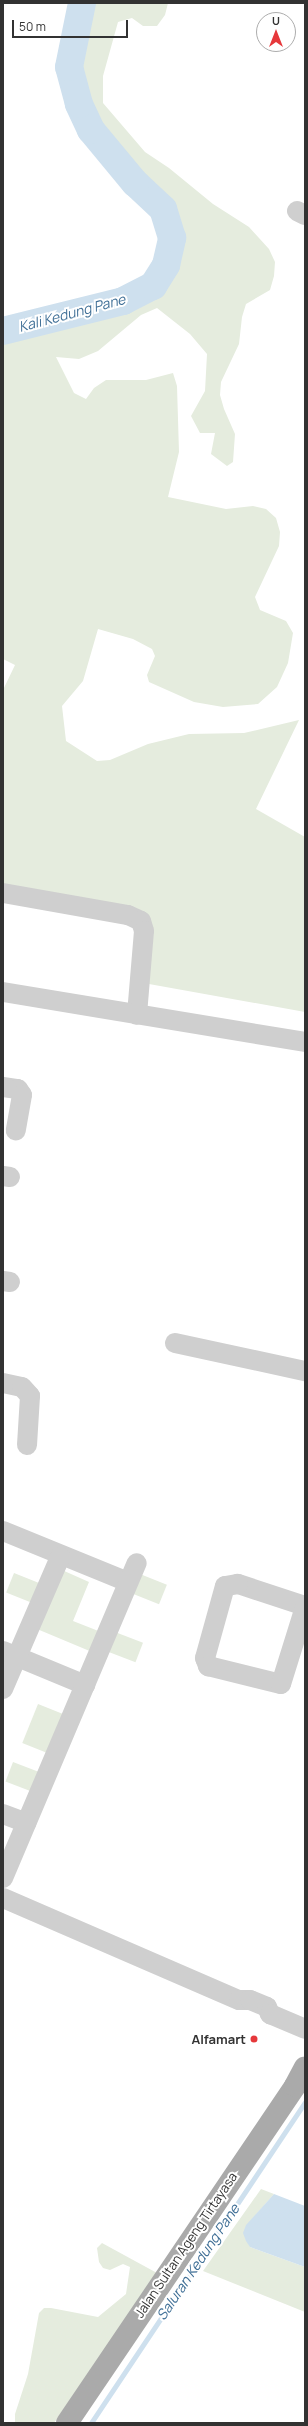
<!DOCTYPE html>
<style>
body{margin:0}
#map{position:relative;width:308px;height:2426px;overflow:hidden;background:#fff;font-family:Manrope,sans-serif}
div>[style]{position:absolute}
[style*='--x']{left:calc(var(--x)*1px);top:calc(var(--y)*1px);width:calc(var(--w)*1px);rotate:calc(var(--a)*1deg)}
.green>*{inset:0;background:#e5ecde;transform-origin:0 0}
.water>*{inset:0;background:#cee0ee}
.stream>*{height:4.5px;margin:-2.25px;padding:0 2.25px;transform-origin:2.25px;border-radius:2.25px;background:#cee0ee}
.river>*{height:28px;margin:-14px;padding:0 14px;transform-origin:14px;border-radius:14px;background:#cee0ee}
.minor>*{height:20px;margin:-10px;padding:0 10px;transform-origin:10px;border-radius:10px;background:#cfcfcf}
.major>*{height:22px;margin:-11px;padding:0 11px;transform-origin:11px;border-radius:11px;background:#aaa}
.dots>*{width:11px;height:11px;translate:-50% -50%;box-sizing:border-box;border:2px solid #fff;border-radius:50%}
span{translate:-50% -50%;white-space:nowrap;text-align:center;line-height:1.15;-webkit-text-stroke:4px #fff;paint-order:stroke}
.poi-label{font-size:13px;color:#323232;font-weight:700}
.right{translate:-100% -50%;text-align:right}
.street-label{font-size:13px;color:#323232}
.water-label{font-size:14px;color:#3f6f96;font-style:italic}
.frame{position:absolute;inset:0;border:4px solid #323232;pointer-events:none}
.north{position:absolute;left:256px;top:12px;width:40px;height:40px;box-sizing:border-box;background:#fff;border:1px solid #adadad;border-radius:50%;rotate:0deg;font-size:11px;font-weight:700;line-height:16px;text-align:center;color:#323232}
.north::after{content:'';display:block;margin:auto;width:14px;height:18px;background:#e6383b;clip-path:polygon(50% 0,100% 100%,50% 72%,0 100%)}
.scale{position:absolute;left:12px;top:20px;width:116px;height:18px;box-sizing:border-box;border:2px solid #323232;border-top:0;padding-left:5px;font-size:12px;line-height:14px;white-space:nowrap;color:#323232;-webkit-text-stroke:3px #fff;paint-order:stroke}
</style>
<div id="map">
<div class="green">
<div style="clip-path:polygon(88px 3px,168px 3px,165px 15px,157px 26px,143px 26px,132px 18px,118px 22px,103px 76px,103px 103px,145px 152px,169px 168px,213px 204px,249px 227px,269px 249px,275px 262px,274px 276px,270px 290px,246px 304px,242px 317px,239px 344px,221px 382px,220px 395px,224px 409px,235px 434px,233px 462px,227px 466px,211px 454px,215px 433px,200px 433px,191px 416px,205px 391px,207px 354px,190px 334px,157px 308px,141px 315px,98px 351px,79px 359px,56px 357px,74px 393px,86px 399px,94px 388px,106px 380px,146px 380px,173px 373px,177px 386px,179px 452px,168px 497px,226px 509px,253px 506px,266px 509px,276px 518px,280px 532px,279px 546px,255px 597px,260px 610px,286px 621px,293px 633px,288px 663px,277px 687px,258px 704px,223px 707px,194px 702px,149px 682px,147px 675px,155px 656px,152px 649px,133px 639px,98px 629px,83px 681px,62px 706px,66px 741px,97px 761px,110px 760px,148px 744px,189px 734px,244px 733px,299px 720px,256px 809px,305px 837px,305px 1012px,149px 984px,147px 914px,3px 889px,3px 690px,15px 665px,3px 659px,3px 337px,125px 306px,157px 290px,171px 268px,178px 238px,168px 206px,139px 180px,96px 127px,84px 102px,75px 67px)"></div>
<div style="clip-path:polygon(62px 1570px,89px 1582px,73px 1621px,101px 1632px,92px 1652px,37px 1629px)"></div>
<div style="left:14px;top:1573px;width:29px;height:21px;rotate:22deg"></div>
<div style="left:140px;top:1574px;width:29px;height:21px;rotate:22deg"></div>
<div style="left:115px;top:1632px;width:30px;height:21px;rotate:21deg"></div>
<div style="left:38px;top:1704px;width:29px;height:42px;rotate:22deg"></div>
<div style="left:13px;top:1762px;width:30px;height:21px;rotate:21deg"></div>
<div style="clip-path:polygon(261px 2189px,274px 2194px,247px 2225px,250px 2247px,305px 2267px,305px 2312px,203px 2271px)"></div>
<div style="clip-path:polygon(102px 2243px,157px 2273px,54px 2423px,15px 2423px,15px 2414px,28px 2374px,39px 2313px,44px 2308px,51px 2308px,98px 2317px,126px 2294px,130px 2267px,123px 2264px,110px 2270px,103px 2268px,99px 2262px,97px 2248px)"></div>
</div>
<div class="water">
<div style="clip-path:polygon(274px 2194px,305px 2206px,305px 2267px,250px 2247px,246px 2241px,243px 2233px,246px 2225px)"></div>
</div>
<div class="stream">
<div style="--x:91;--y:2423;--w:386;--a:-56.3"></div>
</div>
<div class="river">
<div style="--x:3;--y:331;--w:124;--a:-14"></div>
<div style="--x:123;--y:301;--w:34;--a:-27"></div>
<div style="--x:153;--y:286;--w:25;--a:-58"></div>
<div style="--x:166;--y:265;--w:28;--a:-77"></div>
<div style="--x:172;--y:238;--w:30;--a:-107"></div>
<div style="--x:163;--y:209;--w:38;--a:-137"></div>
<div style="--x:135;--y:183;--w:69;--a:-129.7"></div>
<div style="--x:91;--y:130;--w:29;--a:-115"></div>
<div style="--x:79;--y:104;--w:38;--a:-105"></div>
<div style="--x:69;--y:67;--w:65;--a:-78.5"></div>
</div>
<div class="minor">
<div style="--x:297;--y:211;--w:9;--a:27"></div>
<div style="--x:3;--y:893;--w:127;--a:10"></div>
<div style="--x:128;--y:915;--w:14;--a:25"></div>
<div style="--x:141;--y:921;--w:10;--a:73"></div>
<div style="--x:144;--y:931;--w:84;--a:94.8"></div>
<div style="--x:3;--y:992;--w:306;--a:9.4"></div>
<div style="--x:3;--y:1087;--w:15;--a:8"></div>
<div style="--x:18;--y:1089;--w:7;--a:56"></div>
<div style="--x:22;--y:1095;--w:36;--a:100"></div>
<div style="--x:3;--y:1176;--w:7;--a:8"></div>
<div style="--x:3;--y:1281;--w:7;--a:8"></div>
<div style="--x:175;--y:1343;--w:133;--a:12.2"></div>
<div style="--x:3;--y:1383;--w:19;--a:12"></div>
<div style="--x:22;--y:1387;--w:12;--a:48"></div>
<div style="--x:30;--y:1396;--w:49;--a:93.5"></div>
<div style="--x:3;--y:1531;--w:135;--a:22.2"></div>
<div style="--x:305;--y:1606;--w:71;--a:-161.8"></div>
<div style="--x:238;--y:1584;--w:13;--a:171"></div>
<div style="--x:225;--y:1586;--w:75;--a:105.5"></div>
<div style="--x:205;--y:1658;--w:9;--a:69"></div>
<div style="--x:208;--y:1666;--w:75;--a:13.9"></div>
<div style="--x:281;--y:1684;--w:81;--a:-72.7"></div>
<div style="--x:3;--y:1651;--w:89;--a:22.5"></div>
<div style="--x:3;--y:1689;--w:144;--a:-66.6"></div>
<div style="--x:3;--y:1814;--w:25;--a:21"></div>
<div style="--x:3;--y:1878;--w:342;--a:-67"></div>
<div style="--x:3;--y:1898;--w:257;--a:23.4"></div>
<div style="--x:239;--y:2000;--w:11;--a:0"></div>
<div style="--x:250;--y:2000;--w:18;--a:22"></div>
<div style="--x:267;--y:2007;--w:8;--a:67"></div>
<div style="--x:270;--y:2014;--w:38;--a:23"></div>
</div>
<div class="major">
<div style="--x:67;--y:2423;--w:407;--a:-55.9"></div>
<div style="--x:295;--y:2086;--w:21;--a:-62"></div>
</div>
<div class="dots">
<div style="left:254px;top:2039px;background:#e6383b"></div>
</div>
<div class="poi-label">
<span class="right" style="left:246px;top:2039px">Alfamart</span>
</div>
<div class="street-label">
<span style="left:186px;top:2245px;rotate:-56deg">Jalan Sultan Ageng Tirtayasa</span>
</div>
<div class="water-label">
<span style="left:72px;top:313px;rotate:-15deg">Kali Kedung Pane</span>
<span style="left:198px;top:2262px;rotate:-56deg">Saluran Kedung Pane</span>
</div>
<div class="frame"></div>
<div class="north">U</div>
<div class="scale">50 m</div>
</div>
